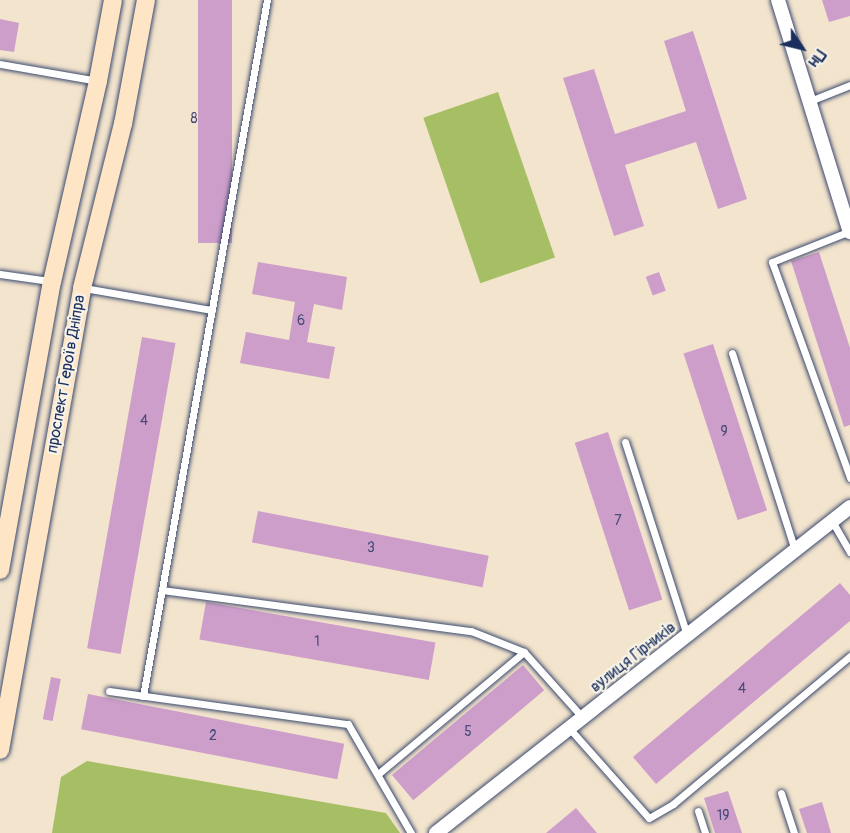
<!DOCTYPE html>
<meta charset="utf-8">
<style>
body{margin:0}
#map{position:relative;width:850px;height:833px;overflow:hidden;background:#f3e4cd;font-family:Pangolin,sans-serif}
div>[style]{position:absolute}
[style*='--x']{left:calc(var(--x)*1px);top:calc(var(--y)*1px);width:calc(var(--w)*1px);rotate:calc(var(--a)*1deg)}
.green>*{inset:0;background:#a7bf64;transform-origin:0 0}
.building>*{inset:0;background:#ce9eca;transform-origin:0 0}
.roads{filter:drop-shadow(0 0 2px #3b4a6f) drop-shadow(0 0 2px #3b4a6f)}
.lane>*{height:7px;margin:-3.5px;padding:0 3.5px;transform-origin:3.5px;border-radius:3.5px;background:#fff}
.street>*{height:14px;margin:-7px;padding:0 7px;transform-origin:7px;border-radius:7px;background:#fff}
.secondary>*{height:18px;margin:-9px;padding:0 9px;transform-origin:9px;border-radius:9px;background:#fee5c5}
span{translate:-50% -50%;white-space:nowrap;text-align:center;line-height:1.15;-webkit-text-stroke:4.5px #f7f3e8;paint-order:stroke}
.number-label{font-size:14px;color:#484b79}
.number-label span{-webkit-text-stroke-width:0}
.street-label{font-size:16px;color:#1b2f5e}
.north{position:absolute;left:772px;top:18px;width:60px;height:60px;-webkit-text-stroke:4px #f7f3e8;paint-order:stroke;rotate:125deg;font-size:16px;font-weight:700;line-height:24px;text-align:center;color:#1b2f5e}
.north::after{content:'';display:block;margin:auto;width:21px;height:27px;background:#1b2f5e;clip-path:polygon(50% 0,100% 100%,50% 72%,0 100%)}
</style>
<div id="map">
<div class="green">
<div style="left:498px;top:92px;width:175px;height:79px;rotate:71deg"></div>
<div style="clip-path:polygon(87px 761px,386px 813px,400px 833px,52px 833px,61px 777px)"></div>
</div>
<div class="building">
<div style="left:198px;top:0;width:34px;height:243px"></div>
<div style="clip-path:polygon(822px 0,850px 0,850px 16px,829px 22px)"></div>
<div style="clip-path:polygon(0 19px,19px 23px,14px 52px,0 50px)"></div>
<div style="clip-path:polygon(693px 31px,747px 199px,718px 209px,696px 142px,625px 165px,644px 226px,614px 236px,563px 78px,594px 69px,615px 134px,686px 111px,664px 41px)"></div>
<div style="clip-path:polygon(819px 252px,850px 348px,850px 425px,844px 427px,791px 261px)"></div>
<div style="clip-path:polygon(258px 262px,347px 277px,342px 310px,314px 304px,307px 342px,335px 347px,329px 379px,240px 363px,246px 332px,289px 340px,295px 302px,252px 294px)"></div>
<div style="left:659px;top:272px;width:20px;height:14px;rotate:70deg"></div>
<div style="left:142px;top:337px;width:34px;height:316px;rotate:10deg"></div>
<div style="left:713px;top:344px;width:175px;height:31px;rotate:72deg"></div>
<div style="left:608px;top:432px;width:176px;height:35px;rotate:72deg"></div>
<div style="left:258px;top:511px;width:235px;height:32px;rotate:11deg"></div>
<div style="clip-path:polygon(840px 583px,850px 595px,850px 621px,656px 784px,633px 757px)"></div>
<div style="left:206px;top:602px;width:233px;height:38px;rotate:10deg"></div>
<div style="left:523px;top:665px;width:33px;height:171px;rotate:50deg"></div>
<div style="left:51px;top:677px;width:10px;height:43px;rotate:11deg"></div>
<div style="left:88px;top:694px;width:261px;height:36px;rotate:11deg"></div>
<div style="clip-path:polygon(728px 791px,742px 833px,715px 833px,704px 798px)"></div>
<div style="clip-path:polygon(822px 802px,831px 833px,807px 833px,799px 809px)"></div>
<div style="clip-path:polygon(576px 808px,597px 833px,546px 833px)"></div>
</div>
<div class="roads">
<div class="lane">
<div style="--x:0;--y:64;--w:99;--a:9.8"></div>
<div style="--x:810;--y:101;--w:43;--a:-21.8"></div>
<div style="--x:850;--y:231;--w:84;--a:158.3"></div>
<div style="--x:772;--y:262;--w:230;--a:70.1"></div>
<div style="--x:0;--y:274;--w:50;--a:8"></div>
<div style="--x:84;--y:288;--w:130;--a:9.8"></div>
<div style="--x:732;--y:353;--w:207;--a:72.3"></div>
<div style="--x:625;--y:442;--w:203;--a:72.2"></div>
<div style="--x:832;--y:521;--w:36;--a:60"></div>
<div style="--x:162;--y:590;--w:312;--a:7.6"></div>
<div style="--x:471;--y:631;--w:57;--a:21.6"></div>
<div style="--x:524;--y:652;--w:89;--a:48.2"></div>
<div style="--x:109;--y:691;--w:241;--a:7.9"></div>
<div style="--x:348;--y:724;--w:126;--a:60"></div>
<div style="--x:143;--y:696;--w:707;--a:-79.9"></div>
<div style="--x:569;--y:728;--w:120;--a:48.4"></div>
<div style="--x:649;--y:818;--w:28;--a:-30"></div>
<div style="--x:673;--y:804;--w:231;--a:-39.9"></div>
<div style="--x:378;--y:774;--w:190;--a:-39.9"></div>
<div style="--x:781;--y:793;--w:42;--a:72"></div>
<div style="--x:698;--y:811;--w:23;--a:72"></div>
</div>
<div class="street">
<div style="--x:778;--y:0;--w:243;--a:72.8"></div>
<div style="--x:436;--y:833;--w:527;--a:-38.22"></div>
</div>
<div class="secondary">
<div style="--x:0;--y:570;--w:293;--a:-79.8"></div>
<div style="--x:52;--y:282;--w:206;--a:-77.1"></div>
<div style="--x:98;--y:81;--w:82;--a:-79.5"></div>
<div style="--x:0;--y:750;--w:469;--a:-79.9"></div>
<div style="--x:82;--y:288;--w:169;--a:-76"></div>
<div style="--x:123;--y:124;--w:126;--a:-79.5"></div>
</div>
</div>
<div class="number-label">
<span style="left:194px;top:119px">8</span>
<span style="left:301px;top:321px">6</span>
<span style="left:144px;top:421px">4</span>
<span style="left:724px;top:432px">9</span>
<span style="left:618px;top:521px">7</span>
<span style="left:371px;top:548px">3</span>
<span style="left:317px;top:642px">1</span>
<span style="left:742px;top:689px">4</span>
<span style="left:468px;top:732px">5</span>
<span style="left:213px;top:736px">2</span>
<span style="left:723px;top:816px">19</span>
</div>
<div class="street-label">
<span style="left:66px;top:374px;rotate:-80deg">проспект Героїв Дніпра</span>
<span style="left:633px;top:657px;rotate:-38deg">вулиця Гірників</span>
</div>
<div class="north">Пн</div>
</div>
